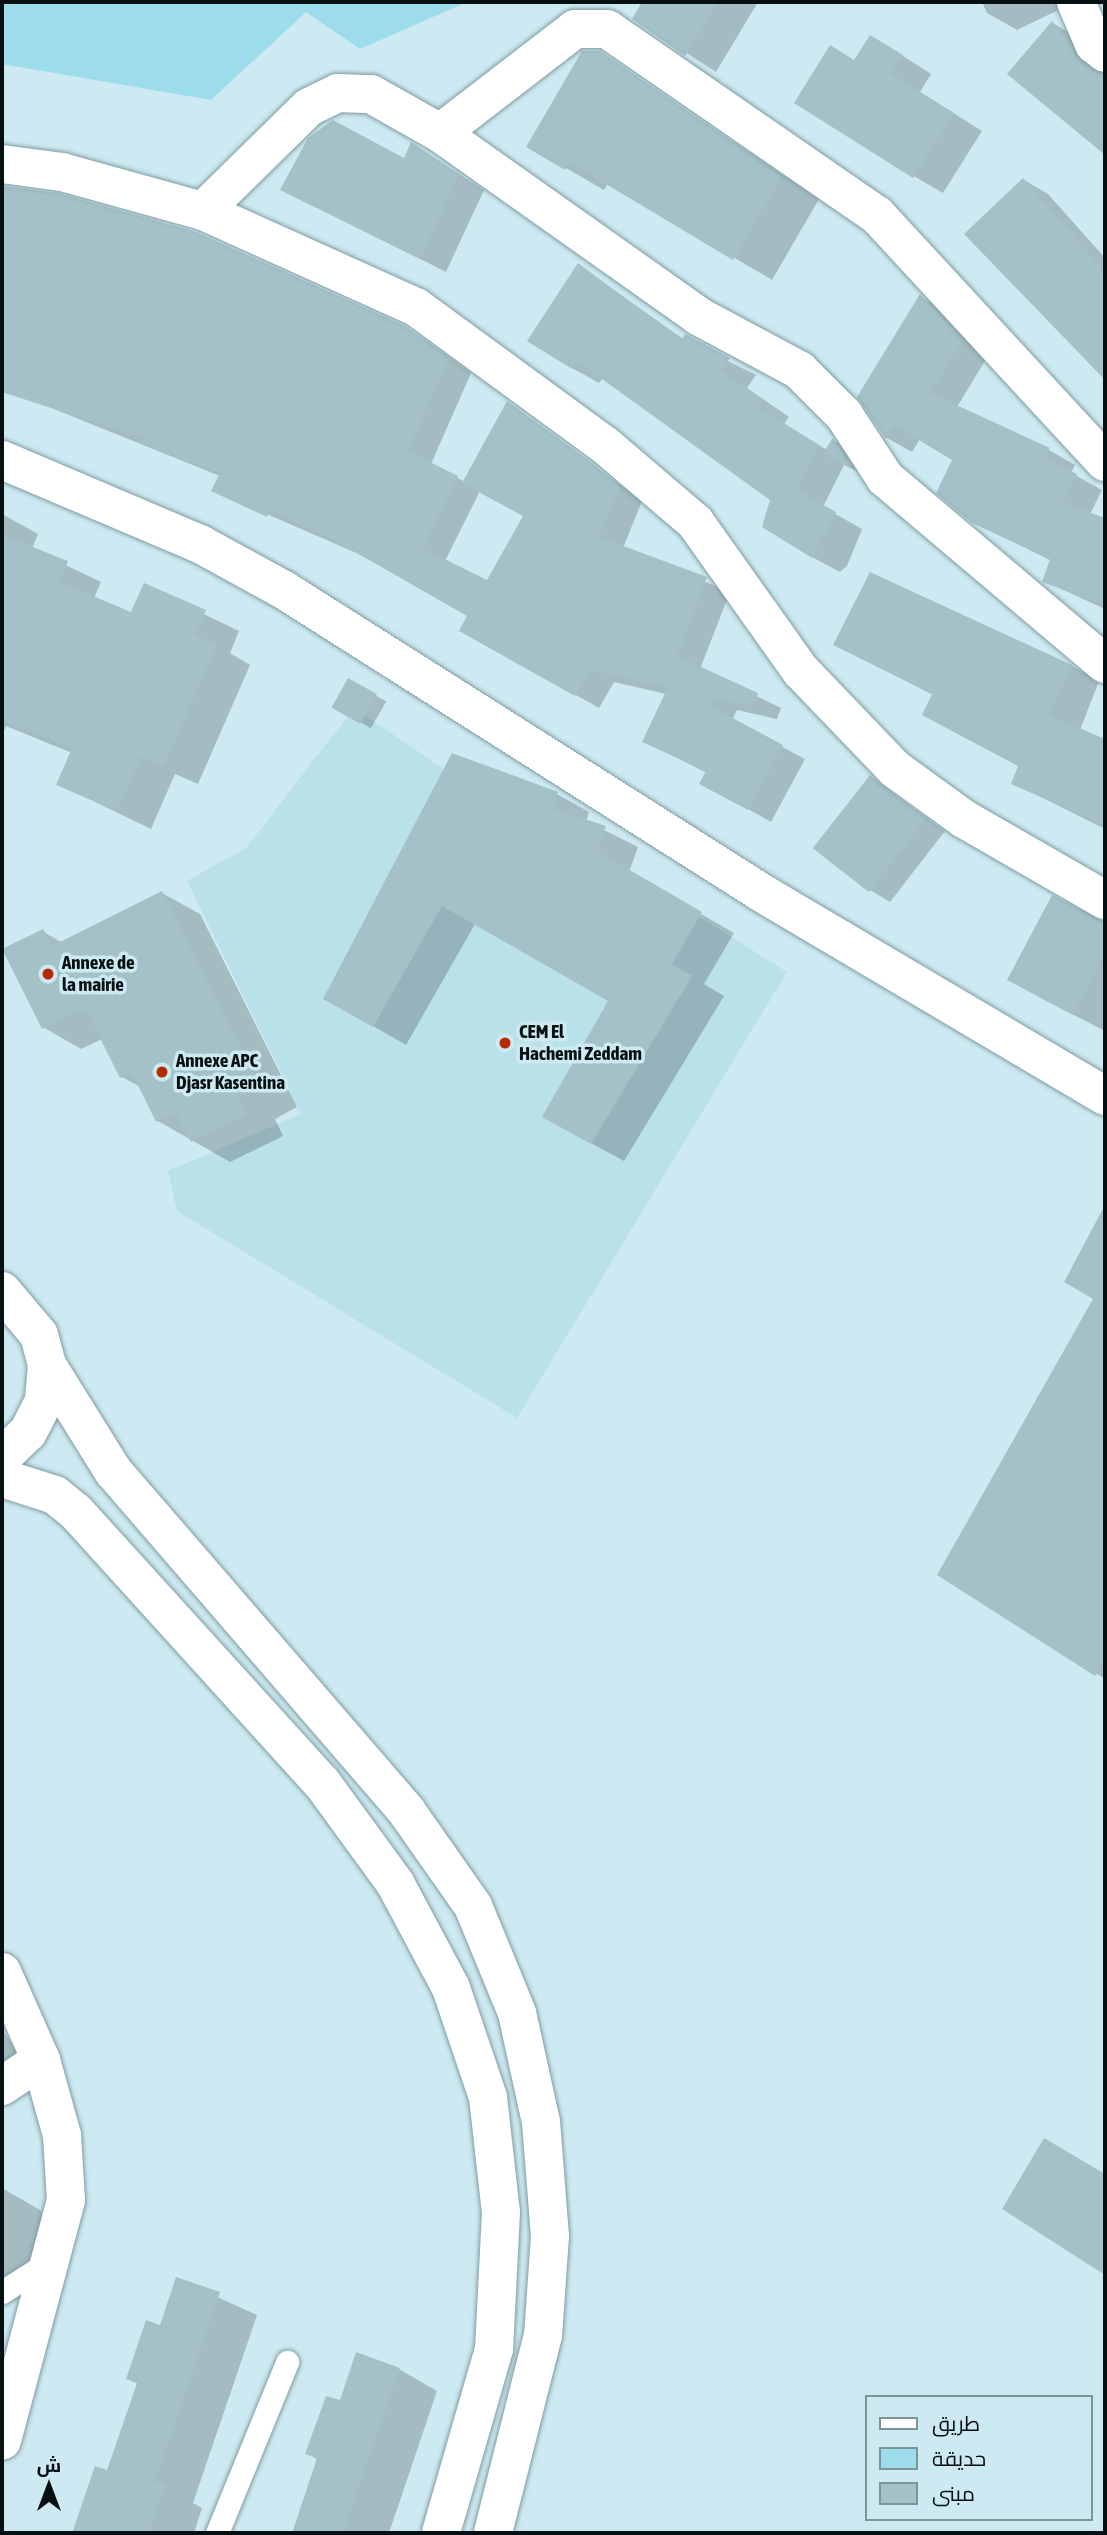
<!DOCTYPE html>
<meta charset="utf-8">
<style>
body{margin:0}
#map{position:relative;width:1107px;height:2535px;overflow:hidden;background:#cdeaf2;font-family:"Asap Condensed",Cairo,sans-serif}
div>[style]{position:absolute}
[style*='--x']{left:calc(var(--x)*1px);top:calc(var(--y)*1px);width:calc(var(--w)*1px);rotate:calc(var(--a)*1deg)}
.built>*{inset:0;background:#bae0ea}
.green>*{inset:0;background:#9ddceb}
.shadow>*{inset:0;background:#0003;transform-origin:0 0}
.building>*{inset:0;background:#a4c1c8;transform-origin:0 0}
.roads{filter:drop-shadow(0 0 2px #819ca3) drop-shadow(0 0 2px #819ca3)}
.service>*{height:23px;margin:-11.5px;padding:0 11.5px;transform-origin:11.5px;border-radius:11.5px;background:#fff}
.minor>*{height:38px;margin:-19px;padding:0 19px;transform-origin:19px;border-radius:19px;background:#fff}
.secondary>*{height:38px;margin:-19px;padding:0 19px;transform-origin:19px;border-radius:19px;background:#fff}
.dots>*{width:19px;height:19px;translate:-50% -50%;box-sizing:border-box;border:4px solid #cdeaf2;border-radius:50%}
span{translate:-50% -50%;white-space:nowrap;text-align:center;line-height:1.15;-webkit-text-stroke:7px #cdeaf2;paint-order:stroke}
.poi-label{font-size:19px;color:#061012;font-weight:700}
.left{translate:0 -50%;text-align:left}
.frame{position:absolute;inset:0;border:4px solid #061012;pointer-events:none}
.legend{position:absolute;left:865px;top:2395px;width:228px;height:126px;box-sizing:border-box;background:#cdeaf2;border:2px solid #7d9398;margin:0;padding:9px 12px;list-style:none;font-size:21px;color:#061012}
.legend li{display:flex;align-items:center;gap:14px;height:35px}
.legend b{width:35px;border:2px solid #7d9398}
.north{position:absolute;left:14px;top:2451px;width:70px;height:70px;-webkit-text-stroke:5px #cdeaf2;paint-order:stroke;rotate:0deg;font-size:19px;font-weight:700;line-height:28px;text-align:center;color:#061012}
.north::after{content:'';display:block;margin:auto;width:24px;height:32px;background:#061012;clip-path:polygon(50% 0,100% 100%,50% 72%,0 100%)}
</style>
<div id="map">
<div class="built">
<div style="clip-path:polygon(354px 708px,444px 769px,448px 760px,787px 972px,517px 1418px,177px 1211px,168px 1171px,301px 1114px,187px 881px,246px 848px)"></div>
</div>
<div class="green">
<div style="clip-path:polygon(2px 2px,467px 2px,360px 49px,306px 12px,211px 100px,2px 64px)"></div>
</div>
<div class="shadow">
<div style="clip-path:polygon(644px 2px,758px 2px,716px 72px,634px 19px)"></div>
<div style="clip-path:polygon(982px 2px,1075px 2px,1017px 30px,987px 13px)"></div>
<div style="clip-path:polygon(1053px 23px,1081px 40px,1105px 74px,1105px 154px,1009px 74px)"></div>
<div style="clip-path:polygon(600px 53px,819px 199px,772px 280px,608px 183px,604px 190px,528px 146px)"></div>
<div style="clip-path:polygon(900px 54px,931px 74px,920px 92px,982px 131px,943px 193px,914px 176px,855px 61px)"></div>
<div style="clip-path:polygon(412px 144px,484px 190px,446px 272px,282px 189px,405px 160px)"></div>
<div style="clip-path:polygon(evenodd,2px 170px,5px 188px,404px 328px,428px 342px,471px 373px,431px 464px,465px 482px,508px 403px,642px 501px,623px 548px,730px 592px,700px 669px,781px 708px,777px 719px,737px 710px,732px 720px,805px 759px,771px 822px,725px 796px,707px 773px,644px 741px,666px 694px,614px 682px,599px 708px,461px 630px,469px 615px,368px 558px,214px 491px,220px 476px,2px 388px,2px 170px,480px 491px,525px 516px,488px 583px,445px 561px,480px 491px)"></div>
<div style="clip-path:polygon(1024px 180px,1048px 194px,1105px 258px,1105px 377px,966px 234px)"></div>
<div style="clip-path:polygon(579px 265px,683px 339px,756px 375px,747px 388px,789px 417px,784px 424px,827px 450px,833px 440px,863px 457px,879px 482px,844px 465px,823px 507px,862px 529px,847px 566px,840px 572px,812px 557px,772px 499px,603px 378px,599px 383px,572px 368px)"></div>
<div style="clip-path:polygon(921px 297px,947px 312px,988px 356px,957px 407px,1049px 450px,1075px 465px,1071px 473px,1102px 490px,1090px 514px,1105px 520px,1105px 609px,1044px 581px,1052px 561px,973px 522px,954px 460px,920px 439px,912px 452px,887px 438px,859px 397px)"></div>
<div style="clip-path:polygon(2px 514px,38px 534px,32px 549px,101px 582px,94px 598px,132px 614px,145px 586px,239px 631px,230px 653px,250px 665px,198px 784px,175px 774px,151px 829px,58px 784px,72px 753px,6px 726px,2px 737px)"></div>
<div style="clip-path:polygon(836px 644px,1069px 664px,1099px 681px,1080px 730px,1105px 741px,1105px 829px,1013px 783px,1020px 767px,933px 695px)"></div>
<div style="left:349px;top:680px;width:43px;height:31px;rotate:30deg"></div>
<div style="clip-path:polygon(870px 777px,945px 831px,890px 902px,870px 890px)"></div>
<div style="clip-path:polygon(557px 794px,589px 812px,586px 821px,638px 847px,629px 872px,734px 933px,704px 984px,724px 996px,624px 1161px,576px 1135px,610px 1000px,475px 924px,406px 1045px,325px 998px)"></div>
<div style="clip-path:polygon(162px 893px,200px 914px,297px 1107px,275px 1119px,283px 1136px,230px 1162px,158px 1121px,142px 1088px,122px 1077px,102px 1039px,81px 1049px,43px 1027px,42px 931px,63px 943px)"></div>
<div style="clip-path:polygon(1053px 897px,1105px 927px,1103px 1030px,1039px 997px)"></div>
<div style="clip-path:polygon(1100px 1218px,1105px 1221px,1105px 1679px,939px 1575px,1096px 1299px)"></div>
<div style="clip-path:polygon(2px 2029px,24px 2062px,2px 2077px)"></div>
<div style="clip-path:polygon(2px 2188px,40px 2210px,65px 2246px,2px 2288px)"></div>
<div style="clip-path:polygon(177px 2279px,257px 2315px,193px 2503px,202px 2508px,194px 2533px,74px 2533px,96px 2468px,109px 2472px,139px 2384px,128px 2378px,161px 2327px)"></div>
<div style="clip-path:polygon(399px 2369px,437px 2391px,389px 2533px,294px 2533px,318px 2460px,308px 2453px,341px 2402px)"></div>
</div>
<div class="building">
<div style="clip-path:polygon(642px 2px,718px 2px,685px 56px,632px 19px)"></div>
<div style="clip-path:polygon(1052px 21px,1080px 61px,1105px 74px,1105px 155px,1007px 74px)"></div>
<div style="clip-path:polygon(870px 35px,903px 55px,891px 74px,954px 113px,913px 178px,794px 103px,830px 45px,854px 60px)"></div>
<div style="clip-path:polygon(582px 51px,600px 51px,782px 176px,733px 260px,569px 162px,565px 170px,526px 147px)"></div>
<div style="clip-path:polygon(333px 120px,404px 158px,411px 142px,459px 174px,420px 259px,280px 190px,308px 138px)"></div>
<div style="clip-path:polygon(1023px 178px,1105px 272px,1105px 380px,964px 234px)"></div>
<div style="clip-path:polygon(2px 186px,58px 193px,196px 232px,405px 326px,449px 358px,408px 451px,458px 476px,422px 548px,487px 580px,523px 516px,462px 483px,507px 401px,592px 463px,620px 487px,599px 537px,707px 577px,677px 656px,758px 693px,754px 706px,714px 698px,710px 706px,783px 745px,748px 810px,699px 784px,706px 771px,642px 742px,668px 687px,590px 670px,575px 696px,459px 631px,467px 616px,343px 545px,270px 509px,267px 517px,211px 491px,220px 473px,141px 444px,143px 438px,2px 392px)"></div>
<div style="clip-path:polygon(578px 263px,681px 340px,685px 334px,730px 358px,721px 371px,763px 400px,758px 407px,819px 445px,796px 490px,836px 512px,812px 558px,762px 527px,770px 500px,577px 361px,572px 369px,527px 341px)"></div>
<div style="clip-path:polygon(920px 294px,963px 340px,930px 393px,1050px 448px,1045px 459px,1077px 474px,1063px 503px,1105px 518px,1105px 605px,1042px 582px,1050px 559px,972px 523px,936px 493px,952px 460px,894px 425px,886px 439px,857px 397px)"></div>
<div style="clip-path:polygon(833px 438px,852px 468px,822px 454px)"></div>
<div style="clip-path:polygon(2px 535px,68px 561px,59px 582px,131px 612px,144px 583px,206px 610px,195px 635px,217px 644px,164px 766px,141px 756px,117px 811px,56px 785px,72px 748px,2px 720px)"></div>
<div style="clip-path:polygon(870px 572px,1072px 665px,1049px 715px,1105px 739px,1105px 825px,1011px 784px,1018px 766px,922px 715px,932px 694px,833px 645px)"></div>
<div style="left:348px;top:678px;width:33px;height:34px;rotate:29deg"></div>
<div style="clip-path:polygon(452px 753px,558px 792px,552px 808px,606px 826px,597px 851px,702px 912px,672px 964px,692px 976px,591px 1144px,542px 1117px,608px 1001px,442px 906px,373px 1027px,323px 999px)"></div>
<div style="left:870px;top:775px;width:71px;height:93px;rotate:38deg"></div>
<div style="clip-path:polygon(162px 891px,260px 1086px,238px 1097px,246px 1114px,191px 1142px,176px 1112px,156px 1122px,132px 1073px,120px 1078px,85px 1008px,42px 1029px,2px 949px,43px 929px,52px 946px)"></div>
<div style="clip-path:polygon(1052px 895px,1105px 922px,1105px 954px,1073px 1015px,1007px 980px)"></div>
<div style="clip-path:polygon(1105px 1205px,1105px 1658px,1095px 1676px,937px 1575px,1093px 1299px,1064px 1282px)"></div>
<div style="clip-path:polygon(1044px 2138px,1105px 2174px,1105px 2275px,1002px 2209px)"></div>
<div style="clip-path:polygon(176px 2277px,220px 2292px,155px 2482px,165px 2485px,149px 2533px,72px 2533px,95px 2466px,107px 2470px,137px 2383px,126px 2379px,146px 2320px,160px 2325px)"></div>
<div style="clip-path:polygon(356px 2352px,400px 2368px,343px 2533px,292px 2533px,317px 2458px,305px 2454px,326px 2396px,340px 2400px)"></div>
</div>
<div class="roads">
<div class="service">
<div style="--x:2;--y:2292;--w:59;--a:-32.6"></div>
<div style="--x:217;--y:2533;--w:185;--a:-67.7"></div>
</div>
<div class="minor">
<div style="--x:1076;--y:2;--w:46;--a:66.8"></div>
<div style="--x:1094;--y:44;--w:14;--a:39"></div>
<div style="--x:440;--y:133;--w:170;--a:-37.6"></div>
<div style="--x:575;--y:29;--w:32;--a:0"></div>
<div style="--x:607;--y:29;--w:328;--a:34.6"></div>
<div style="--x:877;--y:215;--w:336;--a:47.3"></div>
<div style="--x:2;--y:164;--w:61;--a:7.6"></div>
<div style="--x:62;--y:172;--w:146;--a:15.5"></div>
<div style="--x:203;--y:211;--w:234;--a:24.3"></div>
<div style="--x:416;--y:307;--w:235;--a:36.2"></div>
<div style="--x:606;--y:446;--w:117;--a:40.5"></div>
<div style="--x:695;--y:522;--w:183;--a:54.6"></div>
<div style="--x:801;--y:671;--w:136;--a:46.2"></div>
<div style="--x:895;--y:769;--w:85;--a:35.9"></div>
<div style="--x:964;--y:819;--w:163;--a:29.9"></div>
<div style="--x:203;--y:211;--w:148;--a:-44.5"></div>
<div style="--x:309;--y:107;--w:32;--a:-26"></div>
<div style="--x:338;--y:93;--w:33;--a:2"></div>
<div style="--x:371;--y:94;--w:79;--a:29.5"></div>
<div style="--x:440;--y:133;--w:316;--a:35.3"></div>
<div style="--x:698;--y:316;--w:115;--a:28.1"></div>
<div style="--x:799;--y:370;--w:64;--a:45"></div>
<div style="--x:844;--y:415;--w:75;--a:56.9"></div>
<div style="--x:885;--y:478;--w:288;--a:40.2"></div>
<div style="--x:2;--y:460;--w:215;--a:23"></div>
<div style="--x:200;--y:544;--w:96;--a:28.7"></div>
<div style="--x:284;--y:590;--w:566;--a:32.37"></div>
<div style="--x:762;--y:893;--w:399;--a:30.6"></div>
<div style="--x:2;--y:1972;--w:96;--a:66.1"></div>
<div style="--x:41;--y:2060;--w:78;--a:74.4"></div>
<div style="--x:62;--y:2135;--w:65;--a:86.5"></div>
<div style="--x:66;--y:2200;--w:249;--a:104.9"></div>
<div style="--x:2;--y:2086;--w:47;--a:-33.7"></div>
</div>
<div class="secondary">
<div style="--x:2;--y:1291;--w:57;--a:49.9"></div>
<div style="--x:39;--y:1335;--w:31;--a:75"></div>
<div style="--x:47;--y:1365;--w:36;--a:95"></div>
<div style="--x:44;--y:1401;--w:35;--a:117"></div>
<div style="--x:28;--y:1432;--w:36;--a:136"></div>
<div style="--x:47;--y:1365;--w:125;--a:58.1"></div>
<div style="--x:113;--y:1471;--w:450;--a:49.2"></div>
<div style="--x:407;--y:1812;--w:115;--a:54.9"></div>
<div style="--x:473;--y:1906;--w:116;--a:67.6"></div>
<div style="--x:517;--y:2013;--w:112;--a:77.6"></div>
<div style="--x:541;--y:2122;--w:114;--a:85.5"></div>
<div style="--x:550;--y:2236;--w:99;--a:94"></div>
<div style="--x:543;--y:2335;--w:204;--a:104.2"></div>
<div style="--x:2;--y:1478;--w:56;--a:17.8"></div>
<div style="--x:55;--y:1495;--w:27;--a:39"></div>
<div style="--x:76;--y:1512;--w:366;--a:47.8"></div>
<div style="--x:322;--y:1783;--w:124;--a:53.9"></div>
<div style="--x:395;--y:1883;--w:119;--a:61.9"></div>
<div style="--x:451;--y:1988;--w:115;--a:71.3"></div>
<div style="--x:488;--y:2097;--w:116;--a:83.6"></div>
<div style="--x:501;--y:2212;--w:137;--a:92.9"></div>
<div style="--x:494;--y:2349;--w:191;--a:106.1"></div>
</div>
</div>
<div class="dots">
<div style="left:48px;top:974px;background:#b52a00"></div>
<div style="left:505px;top:1043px;background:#b52a00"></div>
<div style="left:162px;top:1072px;background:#b52a00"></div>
</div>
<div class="poi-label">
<span class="left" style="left:62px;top:974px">Annexe de<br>la mairie</span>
<span class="left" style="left:519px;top:1043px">CEM El<br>Hachemi Zeddam</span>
<span class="left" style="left:176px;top:1072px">Annexe APC<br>Djasr Kasentina</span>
</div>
<div class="frame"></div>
<ul class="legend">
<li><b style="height:9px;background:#fff"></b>طريق</li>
<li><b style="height:19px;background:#9ddceb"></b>حديقة</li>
<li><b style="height:19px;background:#a4c1c8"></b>مبنى</li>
</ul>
<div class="north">ش</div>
</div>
